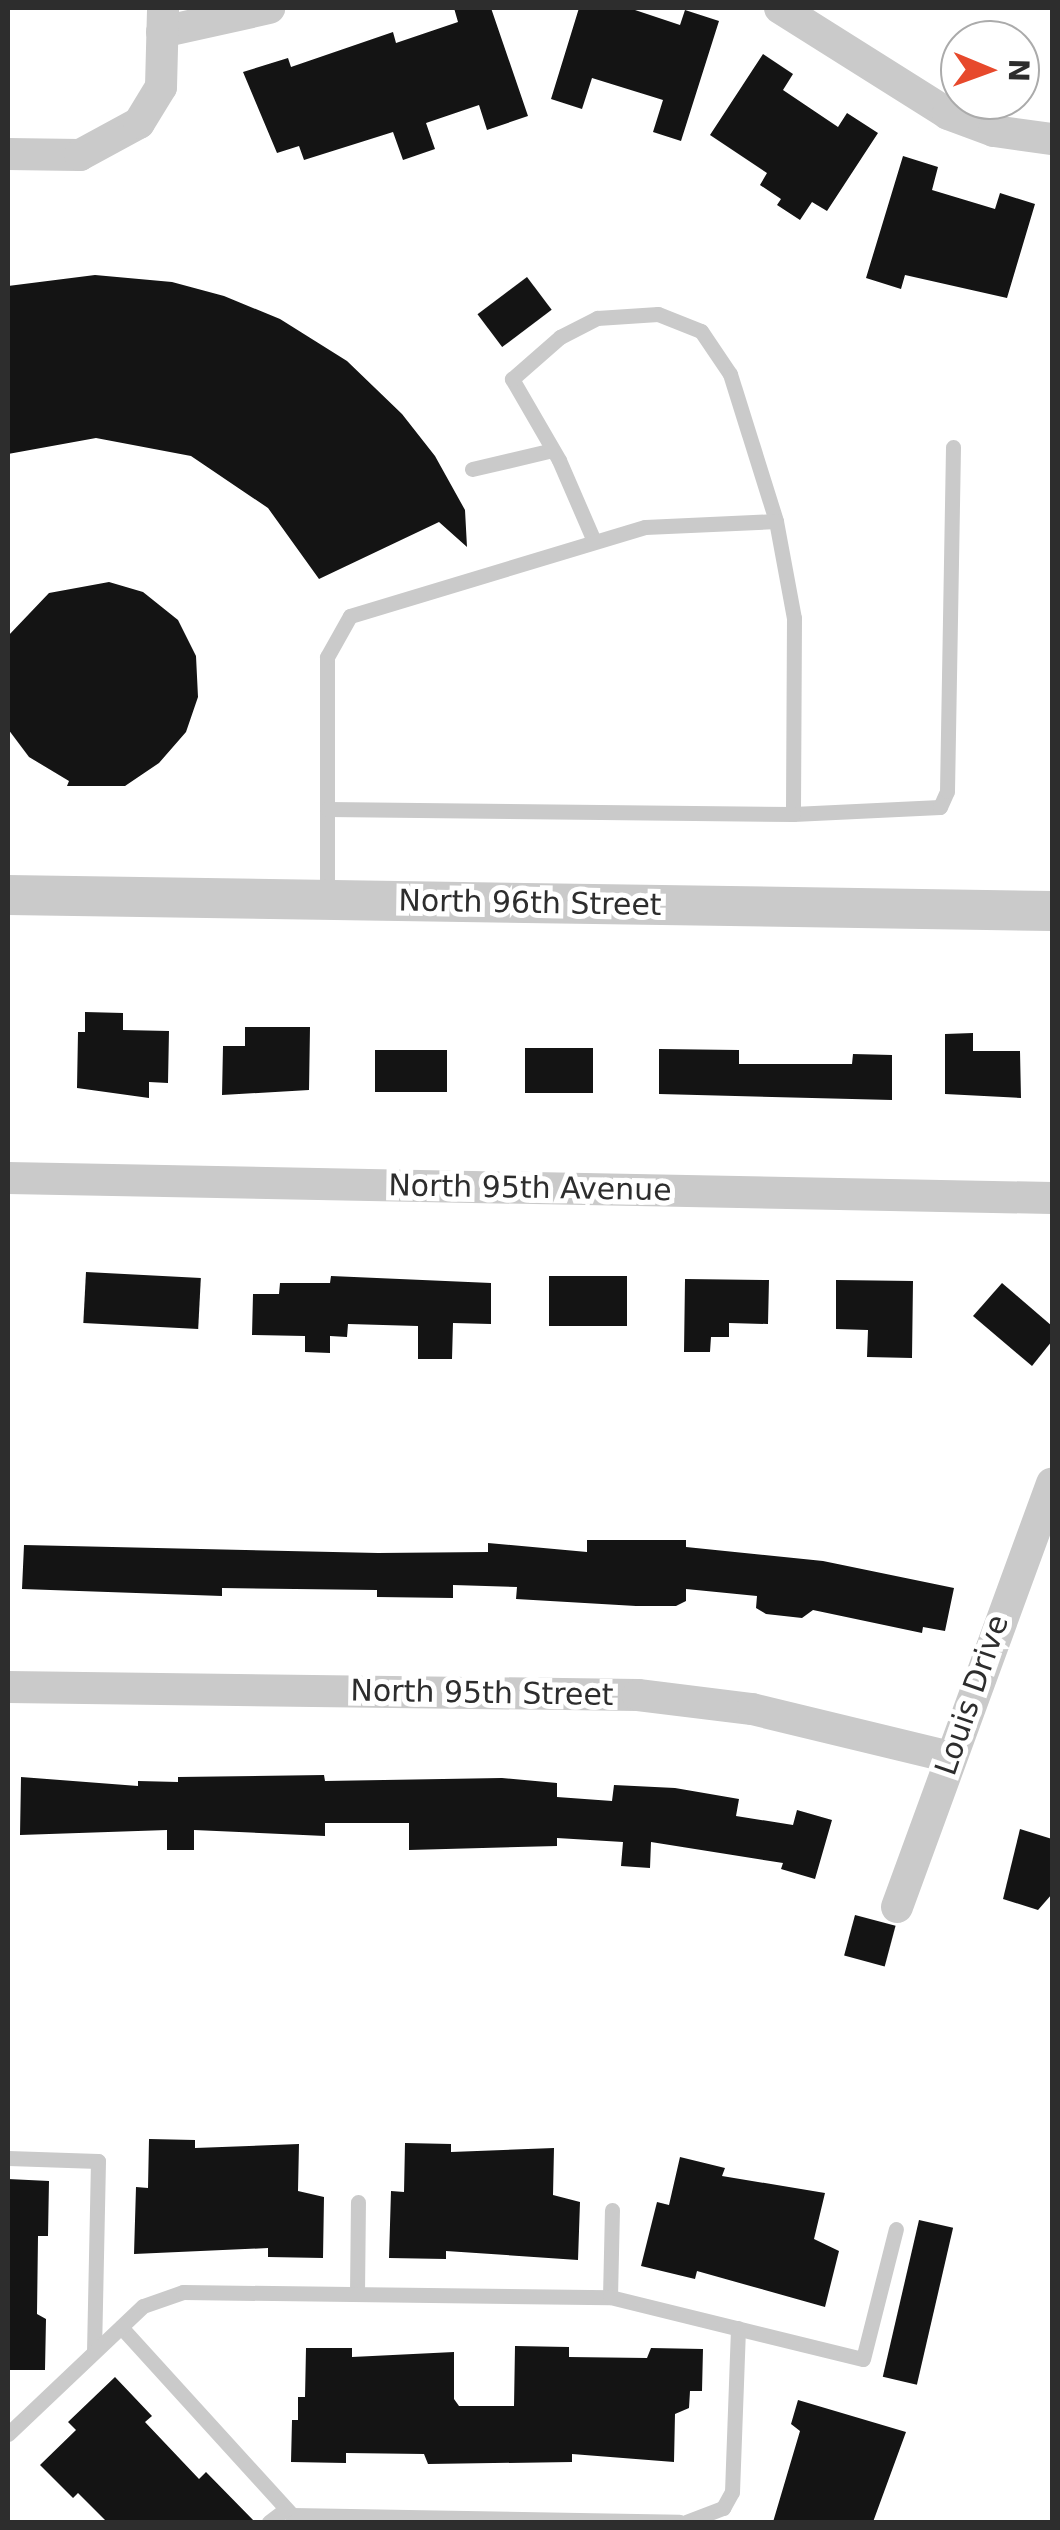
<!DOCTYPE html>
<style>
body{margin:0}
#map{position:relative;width:1060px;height:2530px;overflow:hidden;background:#fff;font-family:"DejaVu Sans",sans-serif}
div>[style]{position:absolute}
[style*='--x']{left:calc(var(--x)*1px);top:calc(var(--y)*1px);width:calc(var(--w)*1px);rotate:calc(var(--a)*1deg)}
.building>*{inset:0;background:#141414;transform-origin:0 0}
.service>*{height:15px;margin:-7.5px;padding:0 7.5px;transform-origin:7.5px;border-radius:7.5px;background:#cacaca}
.minor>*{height:32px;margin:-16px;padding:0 16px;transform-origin:16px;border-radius:16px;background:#cacaca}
.tertiary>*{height:40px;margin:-20px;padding:0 20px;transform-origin:20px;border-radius:20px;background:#cacaca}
span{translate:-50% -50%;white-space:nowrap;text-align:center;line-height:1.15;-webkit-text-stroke:10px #fff;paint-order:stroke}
.street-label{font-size:30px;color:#2d2d2d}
.frame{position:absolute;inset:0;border:10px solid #2d2d2d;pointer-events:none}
.north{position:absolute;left:940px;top:20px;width:100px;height:100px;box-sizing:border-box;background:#fff;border:2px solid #ababab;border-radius:50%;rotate:91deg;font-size:28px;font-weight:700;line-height:40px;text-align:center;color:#2d2d2d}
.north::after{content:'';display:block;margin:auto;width:35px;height:45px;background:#e7492c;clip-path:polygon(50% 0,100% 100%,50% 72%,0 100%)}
</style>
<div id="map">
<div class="building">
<div style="clip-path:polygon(454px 8px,491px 8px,528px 116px,487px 130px,479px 105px,426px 123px,435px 149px,403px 160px,393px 132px,304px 160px,299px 146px,277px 153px,243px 72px,288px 58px,291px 67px,393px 32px,396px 43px,458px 22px)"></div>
<div style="clip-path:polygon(579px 8px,629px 8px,680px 25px,685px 10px,719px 21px,681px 141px,653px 132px,663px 100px,592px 78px,582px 109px,551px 99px)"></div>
<div style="clip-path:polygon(763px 54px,793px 74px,783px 90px,838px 127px,847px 113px,878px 133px,827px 211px,812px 202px,800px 220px,777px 205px,781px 199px,760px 185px,767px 173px,710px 135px)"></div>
<div style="clip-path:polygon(903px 156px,938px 167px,932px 190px,995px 209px,1000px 193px,1035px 204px,1007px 298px,905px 275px,901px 289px,866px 278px)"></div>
<div style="clip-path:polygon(95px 275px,172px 282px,224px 296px,280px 319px,347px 361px,402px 414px,435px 456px,465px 510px,467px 547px,439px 522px,319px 579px,268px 508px,191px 456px,96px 438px,8px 454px,8px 286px)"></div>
<div style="left:527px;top:277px;width:41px;height:62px;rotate:53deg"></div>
<div style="clip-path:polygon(109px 582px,143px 592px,178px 620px,196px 656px,198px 697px,186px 732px,159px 763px,125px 786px,67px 786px,69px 781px,29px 757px,8px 729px,8px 636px,49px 593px)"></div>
<div style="clip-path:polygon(85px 1012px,123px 1013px,123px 1030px,169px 1031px,168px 1083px,149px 1082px,149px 1098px,77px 1088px,78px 1032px,85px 1032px)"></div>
<div style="clip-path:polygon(245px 1027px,310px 1027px,309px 1090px,222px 1095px,223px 1046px,245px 1046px)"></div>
<div style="clip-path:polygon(973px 1033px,973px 1051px,1020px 1051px,1021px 1098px,945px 1094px,945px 1034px)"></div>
<div style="left:525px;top:1048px;width:68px;height:45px"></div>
<div style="clip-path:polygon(659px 1049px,739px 1050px,739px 1064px,852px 1064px,853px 1054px,892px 1055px,892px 1100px,659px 1094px)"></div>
<div style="left:375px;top:1050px;width:72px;height:42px"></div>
<div style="left:86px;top:1272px;width:115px;height:51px;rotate:3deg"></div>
<div style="clip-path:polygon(331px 1276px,491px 1283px,491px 1324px,453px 1323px,452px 1359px,418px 1359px,418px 1326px,348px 1324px,347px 1337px,330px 1336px,330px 1353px,305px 1352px,305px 1336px,252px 1335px,253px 1294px,279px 1294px,280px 1283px,330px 1283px)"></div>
<div style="left:549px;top:1276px;width:78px;height:50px"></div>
<div style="clip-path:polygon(685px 1279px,769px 1280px,768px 1324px,729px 1323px,729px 1337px,711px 1337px,710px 1352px,684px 1352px)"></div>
<div style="clip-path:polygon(836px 1280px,913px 1281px,912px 1358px,867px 1357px,868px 1330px,836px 1329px)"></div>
<div style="clip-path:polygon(1002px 1283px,1052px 1326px,1052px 1341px,1032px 1366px,973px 1316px)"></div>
<div style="clip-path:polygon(587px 1540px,686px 1540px,686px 1547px,823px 1561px,954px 1588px,945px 1631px,923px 1627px,922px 1633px,813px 1610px,802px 1618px,766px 1614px,756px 1608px,757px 1596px,686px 1589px,686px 1601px,676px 1606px,636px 1606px,516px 1599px,517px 1587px,453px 1585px,453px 1598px,377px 1597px,377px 1590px,222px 1588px,222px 1596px,22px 1589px,24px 1545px,378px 1553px,488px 1552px,488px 1543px,587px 1552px)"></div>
<div style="clip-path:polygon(324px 1775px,325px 1781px,502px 1778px,557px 1783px,557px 1797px,612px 1801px,614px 1785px,675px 1788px,739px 1799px,736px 1816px,793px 1825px,797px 1810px,832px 1820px,815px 1879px,781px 1869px,783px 1863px,651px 1842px,650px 1868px,621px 1866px,623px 1842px,557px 1838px,557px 1846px,409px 1850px,409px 1823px,325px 1823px,325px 1836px,194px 1830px,194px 1850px,167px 1850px,167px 1830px,20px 1835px,21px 1777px,138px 1786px,138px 1781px,178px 1782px,178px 1777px)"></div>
<div style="clip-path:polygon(1020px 1829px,1052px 1839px,1052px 1894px,1038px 1910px,1003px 1899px)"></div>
<div style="left:855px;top:1915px;width:42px;height:42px;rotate:15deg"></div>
<div style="clip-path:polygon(149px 2139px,195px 2140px,195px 2148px,299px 2144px,298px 2191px,324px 2197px,323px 2258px,268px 2257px,268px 2248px,134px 2254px,136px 2187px,148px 2188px)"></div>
<div style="clip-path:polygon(405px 2143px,451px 2144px,451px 2152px,554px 2148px,553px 2195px,580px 2202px,578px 2260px,446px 2251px,446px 2259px,389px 2258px,391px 2191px,404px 2192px)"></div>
<div style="clip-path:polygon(680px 2157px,725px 2168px,722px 2176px,825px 2193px,814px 2239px,839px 2251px,825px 2307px,697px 2271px,695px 2279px,641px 2266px,657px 2202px,669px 2205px)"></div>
<div style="clip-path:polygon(8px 2179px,49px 2181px,48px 2236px,38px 2236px,37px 2314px,46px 2319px,45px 2370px,8px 2370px)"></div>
<div style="left:919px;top:2220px;width:35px;height:161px;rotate:13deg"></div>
<div style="clip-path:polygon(515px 2346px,569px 2347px,569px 2357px,647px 2358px,651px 2348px,703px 2349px,702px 2391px,690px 2391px,689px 2408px,675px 2414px,674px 2462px,572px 2454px,572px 2462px,428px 2464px,424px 2454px,346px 2453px,346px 2463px,291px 2462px,292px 2420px,298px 2420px,298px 2397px,305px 2397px,306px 2348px,352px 2348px,352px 2357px,454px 2352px,454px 2399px,459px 2406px,514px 2406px)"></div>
<div style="clip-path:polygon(115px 2377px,152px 2416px,145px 2422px,199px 2479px,206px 2472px,255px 2522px,107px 2522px,78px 2493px,73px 2498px,40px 2465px,76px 2430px,68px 2422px)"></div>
<div style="clip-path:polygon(798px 2400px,906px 2432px,873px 2522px,773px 2522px,800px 2431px,791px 2424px)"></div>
</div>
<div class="service">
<div style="--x:472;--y:469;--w:83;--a:-13.2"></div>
<div style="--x:594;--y:541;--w:88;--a:-113.4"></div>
<div style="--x:559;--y:460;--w:94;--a:-120.1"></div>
<div style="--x:512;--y:379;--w:64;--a:-41.2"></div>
<div style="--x:560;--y:337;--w:42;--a:-27.2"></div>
<div style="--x:597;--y:318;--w:61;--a:-3.8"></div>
<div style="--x:658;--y:314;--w:46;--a:21.6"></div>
<div style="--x:701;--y:331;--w:52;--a:56"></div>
<div style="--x:730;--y:374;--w:154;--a:72.6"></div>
<div style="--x:793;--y:814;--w:147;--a:-2.7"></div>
<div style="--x:940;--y:807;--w:17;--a:-66"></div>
<div style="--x:947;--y:791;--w:344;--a:-89"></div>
<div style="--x:327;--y:896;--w:239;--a:-90"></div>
<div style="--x:327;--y:657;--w:47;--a:-60.7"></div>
<div style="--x:350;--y:616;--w:308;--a:-16.8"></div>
<div style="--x:645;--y:527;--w:131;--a:-2.6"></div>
<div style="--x:776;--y:521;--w:99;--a:79.5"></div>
<div style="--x:794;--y:618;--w:196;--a:90.3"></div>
<div style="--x:793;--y:814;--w:466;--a:-179.4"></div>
<div style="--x:8;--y:2158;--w:90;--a:1.9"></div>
<div style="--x:98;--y:2161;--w:191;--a:91.2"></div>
<div style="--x:357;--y:2294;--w:92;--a:-89.4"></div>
<div style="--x:610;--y:2297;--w:87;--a:-88.7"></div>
<div style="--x:121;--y:2327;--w:254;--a:47.7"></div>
<div style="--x:292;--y:2515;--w:387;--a:1"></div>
<div style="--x:8;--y:2434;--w:186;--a:-43.5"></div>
<div style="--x:143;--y:2306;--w:42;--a:-19.3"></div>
<div style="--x:183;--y:2292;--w:427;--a:0.7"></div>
<div style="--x:610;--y:2297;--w:260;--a:13.8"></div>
<div style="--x:863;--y:2359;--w:134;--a:-75.8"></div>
<div style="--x:269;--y:2522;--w:21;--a:-37"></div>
<div style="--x:686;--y:2522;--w:40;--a:-21"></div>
<div style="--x:723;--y:2508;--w:18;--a:-61"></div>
<div style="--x:732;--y:2492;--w:164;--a:-87.9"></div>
</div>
<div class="minor">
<div style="--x:780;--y:8;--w:199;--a:32.2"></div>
<div style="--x:948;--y:114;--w:49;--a:20.3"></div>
<div style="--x:994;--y:131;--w:59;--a:7.9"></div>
<div style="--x:162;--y:32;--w:110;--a:-12.6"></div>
<div style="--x:8;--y:154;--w:72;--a:0.8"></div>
<div style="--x:80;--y:155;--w:67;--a:-28.5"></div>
<div style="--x:139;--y:123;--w:42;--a:-58.6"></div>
<div style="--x:161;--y:87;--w:79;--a:-88.5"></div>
<div style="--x:8;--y:1178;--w:1044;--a:1.1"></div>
<div style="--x:8;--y:1687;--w:630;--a:0.73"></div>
<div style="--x:638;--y:1695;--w:115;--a:7"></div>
<div style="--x:752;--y:1709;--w:204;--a:13.6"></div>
<div style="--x:897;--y:1907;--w:451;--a:-69.9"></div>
</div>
<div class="tertiary">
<div style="--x:8;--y:895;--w:1044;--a:0.88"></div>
</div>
<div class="street-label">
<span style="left:530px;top:903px;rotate:1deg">North 96th Street</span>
<span style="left:530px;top:1188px;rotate:1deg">North 95th Avenue</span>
<span style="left:482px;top:1693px;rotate:1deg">North 95th Street</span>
<span style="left:972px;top:1695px;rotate:-71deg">Louis Drive</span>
</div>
<div class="frame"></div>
<div class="north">N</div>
</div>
